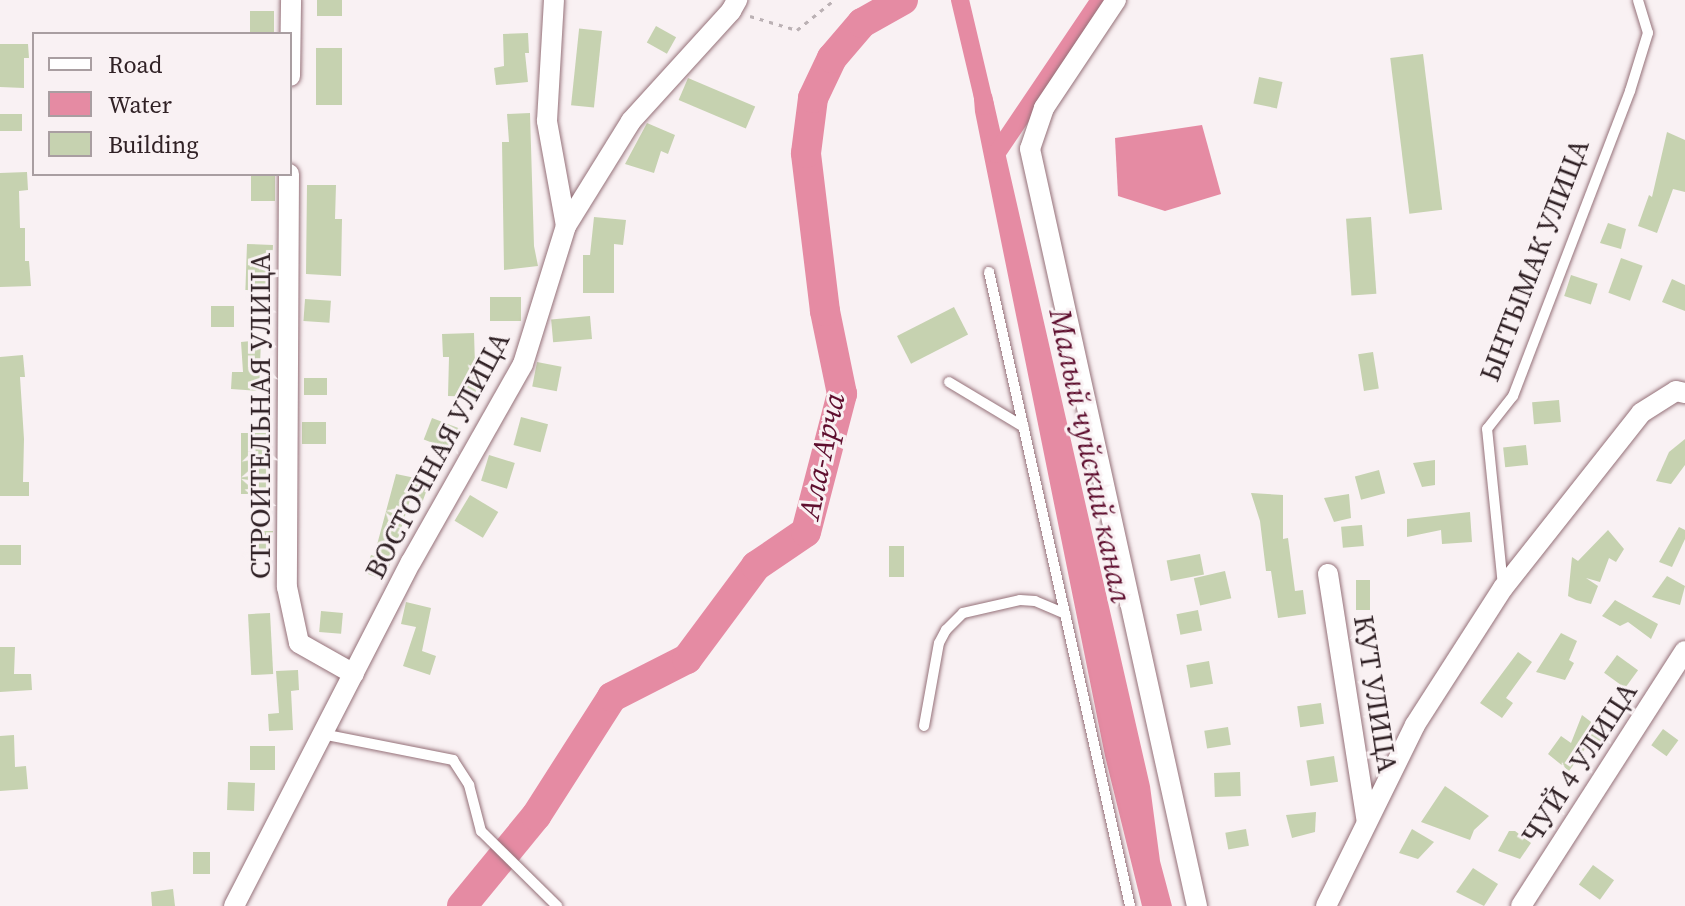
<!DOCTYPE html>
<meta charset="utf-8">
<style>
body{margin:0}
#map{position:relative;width:1685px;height:906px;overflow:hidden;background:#f9f1f3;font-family:"Source Serif 4",serif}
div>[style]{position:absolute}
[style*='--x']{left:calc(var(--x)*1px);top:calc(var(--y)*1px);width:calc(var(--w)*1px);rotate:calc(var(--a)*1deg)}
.water>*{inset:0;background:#e58ba3}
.canal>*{height:18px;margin:-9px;padding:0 9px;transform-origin:9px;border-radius:9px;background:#e58ba3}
.river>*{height:30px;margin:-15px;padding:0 15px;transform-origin:15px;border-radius:15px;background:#e58ba3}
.building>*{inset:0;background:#c6d2b0;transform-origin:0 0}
.path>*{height:3px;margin-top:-1.5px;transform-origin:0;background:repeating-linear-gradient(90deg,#bbb1b4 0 4px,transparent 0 10px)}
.roads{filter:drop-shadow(0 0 2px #957179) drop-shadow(0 0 2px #957179)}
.service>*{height:10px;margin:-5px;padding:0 5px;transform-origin:5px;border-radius:5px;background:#fff}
.minor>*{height:20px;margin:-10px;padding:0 10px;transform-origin:10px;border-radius:10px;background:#fff}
span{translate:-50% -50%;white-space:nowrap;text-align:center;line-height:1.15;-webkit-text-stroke:6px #f9f1f3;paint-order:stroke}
.street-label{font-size:28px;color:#302125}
.water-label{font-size:30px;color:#5e0e2e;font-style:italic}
.legend{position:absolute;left:32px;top:32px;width:260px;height:144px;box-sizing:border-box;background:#f9f1f3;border:2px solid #a99ea1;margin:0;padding:10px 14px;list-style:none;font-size:24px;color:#302125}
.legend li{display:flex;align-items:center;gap:16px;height:40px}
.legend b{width:40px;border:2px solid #a99ea1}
</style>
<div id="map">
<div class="water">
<div style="clip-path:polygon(984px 83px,992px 95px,1150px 786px,1160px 861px,1172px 906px,1142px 906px,1105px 756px,975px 112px,973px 86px)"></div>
<div style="clip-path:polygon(1202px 125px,1221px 194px,1165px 211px,1118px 196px,1115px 138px)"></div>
</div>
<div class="canal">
<div style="--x:960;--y:0;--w:109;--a:76.7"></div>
<div style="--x:996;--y:154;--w:186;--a:-56"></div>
</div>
<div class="river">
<div style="--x:462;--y:906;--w:117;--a:-50.6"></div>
<div style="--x:536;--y:816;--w:141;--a:-57.4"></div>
<div style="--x:612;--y:697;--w:84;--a:-26.9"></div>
<div style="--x:687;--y:659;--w:116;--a:-53.4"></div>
<div style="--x:756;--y:566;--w:60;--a:-34.2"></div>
<div style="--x:806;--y:532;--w:143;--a:-75.4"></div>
<div style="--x:842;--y:394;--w:85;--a:-101.6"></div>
<div style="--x:825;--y:311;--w:159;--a:-96.9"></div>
<div style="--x:806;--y:153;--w:55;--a:-82.7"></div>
<div style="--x:813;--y:98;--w:44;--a:-64.6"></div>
<div style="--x:832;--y:58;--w:46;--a:-49.4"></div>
<div style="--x:862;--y:23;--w:47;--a:-29.3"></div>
</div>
<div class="building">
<div style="left:317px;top:0;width:25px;height:16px"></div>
<div style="left:250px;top:11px;width:24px;height:23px"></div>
<div style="left:656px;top:26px;width:23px;height:19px;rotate:29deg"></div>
<div style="left:602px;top:31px;width:77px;height:23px;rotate:96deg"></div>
<div style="clip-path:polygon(528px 33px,529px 53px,525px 53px,528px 82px,496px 85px,494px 68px,504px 66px,503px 34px)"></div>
<div style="clip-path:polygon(0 44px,28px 44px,29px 58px,24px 58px,24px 88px,0 87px)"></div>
<div style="left:316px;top:48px;width:26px;height:57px"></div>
<div style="left:1423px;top:54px;width:157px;height:33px;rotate:83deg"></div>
<div style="left:1259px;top:77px;width:24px;height:27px;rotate:12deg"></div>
<div style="left:688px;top:78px;width:73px;height:24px;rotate:23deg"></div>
<div style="clip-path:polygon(530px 113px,534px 246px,538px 266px,504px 270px,502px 142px,509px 142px,507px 114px)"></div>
<div style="left:0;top:114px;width:22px;height:17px"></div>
<div style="clip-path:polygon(647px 123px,675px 135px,668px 154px,661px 151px,654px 173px,625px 164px)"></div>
<div style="clip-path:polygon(1667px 132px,1685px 140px,1685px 192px,1673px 189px,1657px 233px,1638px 226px,1649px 195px,1652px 197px)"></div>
<div style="clip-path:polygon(27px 172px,28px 190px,19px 191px,20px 228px,25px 228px,25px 261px,29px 261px,31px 286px,0 287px,0 173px)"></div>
<div style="left:251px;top:174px;width:24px;height:27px"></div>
<div style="clip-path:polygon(307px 185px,336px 185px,335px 219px,342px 219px,341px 276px,306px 274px)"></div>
<div style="clip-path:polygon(594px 217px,626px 220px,623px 245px,614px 244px,614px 293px,583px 293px,583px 255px,590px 255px)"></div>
<div style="left:1371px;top:217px;width:77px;height:25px;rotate:86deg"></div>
<div style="clip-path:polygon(1608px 223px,1626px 229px,1621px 249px,1600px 243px)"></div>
<div style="left:247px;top:244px;width:26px;height:46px;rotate:2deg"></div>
<div style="left:1621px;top:258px;width:23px;height:37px;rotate:20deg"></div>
<div style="left:1571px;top:275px;width:28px;height:22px;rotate:18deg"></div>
<div style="clip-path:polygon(1672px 279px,1685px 285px,1685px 311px,1662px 302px)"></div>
<div style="left:521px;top:297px;width:24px;height:31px;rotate:90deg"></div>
<div style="left:305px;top:299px;width:26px;height:22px;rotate:4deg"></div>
<div style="left:211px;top:306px;width:23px;height:21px"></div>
<div style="left:954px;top:307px;width:31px;height:64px;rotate:63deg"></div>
<div style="left:590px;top:316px;width:23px;height:39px;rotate:85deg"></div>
<div style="clip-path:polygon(474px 333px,476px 397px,448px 396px,449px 357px,443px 357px,442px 334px)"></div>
<div style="clip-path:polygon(261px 340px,259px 391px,231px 389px,232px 372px,243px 372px,241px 342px)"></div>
<div style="left:1373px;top:352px;width:37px;height:15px;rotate:81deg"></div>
<div style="clip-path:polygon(23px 355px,25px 377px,20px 377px,24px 439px,23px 482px,29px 482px,29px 496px,0 496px,0 357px)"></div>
<div style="left:537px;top:362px;width:25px;height:25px;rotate:11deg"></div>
<div style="left:304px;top:378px;width:23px;height:17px"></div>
<div style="left:1559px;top:400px;width:22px;height:27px;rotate:85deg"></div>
<div style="left:521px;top:417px;width:28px;height:29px;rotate:15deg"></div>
<div style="left:432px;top:418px;width:31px;height:23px;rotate:21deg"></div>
<div style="left:302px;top:422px;width:24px;height:22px"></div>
<div style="left:241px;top:433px;width:27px;height:61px"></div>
<div style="clip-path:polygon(1685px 439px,1685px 465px,1671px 484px,1656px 481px,1669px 452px)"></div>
<div style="left:1526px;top:445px;width:20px;height:23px;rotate:84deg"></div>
<div style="left:489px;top:455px;width:27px;height:27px;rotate:17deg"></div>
<div style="clip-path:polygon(1435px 460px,1435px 485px,1422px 487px,1413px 463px)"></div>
<div style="left:1379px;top:470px;width:24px;height:25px;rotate:75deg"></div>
<div style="clip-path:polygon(396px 474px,430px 481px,422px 503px,410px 500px,385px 580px,365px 573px,371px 555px,374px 556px)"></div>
<div style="clip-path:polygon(1251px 493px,1283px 495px,1283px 539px,1288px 538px,1295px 591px,1303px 590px,1306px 614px,1278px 618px,1271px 571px,1266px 571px,1260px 521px)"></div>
<div style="clip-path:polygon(1349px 494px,1351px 518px,1334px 522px,1324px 498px)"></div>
<div style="left:470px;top:495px;width:33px;height:30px;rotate:31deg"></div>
<div style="clip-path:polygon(1470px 512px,1472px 542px,1442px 544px,1441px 530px,1407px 537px,1407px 519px)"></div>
<div style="left:1362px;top:525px;width:21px;height:21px;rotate:85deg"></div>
<div style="clip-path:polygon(1679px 527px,1685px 530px,1685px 539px,1672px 567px,1659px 562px)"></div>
<div style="clip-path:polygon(1608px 530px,1624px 549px,1616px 562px,1609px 558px,1600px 582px,1586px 578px,1598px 586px,1591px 604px,1576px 600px,1568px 596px,1572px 557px,1578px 561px)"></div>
<div style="left:250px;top:531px;width:23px;height:25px"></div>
<div style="left:0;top:545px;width:21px;height:20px"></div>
<div style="left:889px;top:546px;width:15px;height:31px"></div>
<div style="left:1200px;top:554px;width:21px;height:34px;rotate:79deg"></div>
<div style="left:1225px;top:571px;width:28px;height:32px;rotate:77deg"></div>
<div style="clip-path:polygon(1667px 576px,1685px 586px,1680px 605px,1652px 597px)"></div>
<div style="left:1356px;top:580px;width:14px;height:30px"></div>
<div style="clip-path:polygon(1615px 600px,1658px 624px,1651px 639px,1628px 622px,1620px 626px,1602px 616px)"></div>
<div style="clip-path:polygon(406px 602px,431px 608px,422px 651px,436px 656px,430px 675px,403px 666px,416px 627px,401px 624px)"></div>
<div style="left:1198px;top:610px;width:21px;height:22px;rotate:79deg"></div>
<div style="left:321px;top:611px;width:22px;height:21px;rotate:5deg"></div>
<div style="left:270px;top:613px;width:61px;height:22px;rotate:87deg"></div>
<div style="clip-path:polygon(1561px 633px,1577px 641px,1569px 660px,1574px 663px,1565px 680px,1536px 672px)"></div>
<div style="clip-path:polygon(0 647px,15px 647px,14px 674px,31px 674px,32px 690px,0 692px)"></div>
<div style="clip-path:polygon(1518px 652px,1532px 662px,1506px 698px,1513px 703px,1502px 718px,1480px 703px)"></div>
<div style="left:1617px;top:655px;width:26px;height:22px;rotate:36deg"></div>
<div style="left:1209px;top:661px;width:23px;height:23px;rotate:80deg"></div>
<div style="clip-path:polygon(298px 670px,299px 690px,291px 691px,293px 730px,269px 731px,268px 714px,279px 713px,276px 671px)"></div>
<div style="left:1321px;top:703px;width:21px;height:24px;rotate:82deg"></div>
<div style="clip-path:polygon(1582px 715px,1607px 734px,1600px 745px,1592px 739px,1569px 771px,1548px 754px,1561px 736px,1571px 743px)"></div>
<div style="left:1228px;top:727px;width:18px;height:24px;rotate:81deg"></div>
<div style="left:1663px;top:729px;width:19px;height:20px;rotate:36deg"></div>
<div style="clip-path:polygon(14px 735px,15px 767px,26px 766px,28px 789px,0 791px,0 736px)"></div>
<div style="left:250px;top:746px;width:25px;height:24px"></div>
<div style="left:1334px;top:756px;width:26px;height:28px;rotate:81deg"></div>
<div style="left:1240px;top:772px;width:24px;height:26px;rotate:88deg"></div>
<div style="left:228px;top:782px;width:27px;height:28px;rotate:2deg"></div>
<div style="clip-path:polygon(1445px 786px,1489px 816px,1474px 830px,1470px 840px,1421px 822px)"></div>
<div style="clip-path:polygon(1316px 812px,1315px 832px,1292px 838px,1286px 815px)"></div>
<div style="left:1246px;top:829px;width:17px;height:21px;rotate:80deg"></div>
<div style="clip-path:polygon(1412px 829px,1434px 842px,1418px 859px,1399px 853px)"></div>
<div style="clip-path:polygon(1509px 831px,1515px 831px,1531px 843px,1520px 859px,1498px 851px)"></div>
<div style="left:193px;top:852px;width:17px;height:22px"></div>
<div style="left:1593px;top:865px;width:26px;height:24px;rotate:36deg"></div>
<div style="clip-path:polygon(1473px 868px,1498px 884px,1484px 906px,1456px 892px)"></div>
<div style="clip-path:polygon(173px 889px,175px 906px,152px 906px,151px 892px)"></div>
</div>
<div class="path">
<div style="--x:750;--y:16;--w:49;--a:16.6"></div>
<div style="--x:797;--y:30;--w:48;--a:-39"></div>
</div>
<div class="roads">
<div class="service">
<div style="--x:989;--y:272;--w:649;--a:77.46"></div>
<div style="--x:949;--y:382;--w:87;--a:31"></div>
<div style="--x:1503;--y:586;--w:158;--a:-95.8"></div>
<div style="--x:1487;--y:429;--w:42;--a:-51.8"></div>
<div style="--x:1513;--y:396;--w:327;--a:-69"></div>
<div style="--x:1630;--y:91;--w:61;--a:-72.8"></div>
<div style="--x:1648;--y:33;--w:34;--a:-107"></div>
<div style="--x:924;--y:726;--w:84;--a:-79.8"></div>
<div style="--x:939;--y:643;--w:15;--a:-62"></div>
<div style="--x:946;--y:630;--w:24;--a:-45"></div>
<div style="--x:963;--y:613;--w:58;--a:-12.8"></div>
<div style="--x:1020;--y:600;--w:15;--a:4"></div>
<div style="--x:1035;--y:601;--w:33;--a:23"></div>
<div style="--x:322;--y:734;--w:134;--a:11.2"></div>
<div style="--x:453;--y:760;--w:30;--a:57"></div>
<div style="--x:469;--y:785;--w:48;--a:75.4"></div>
<div style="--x:481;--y:831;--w:107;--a:44.6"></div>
</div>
<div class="minor">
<div style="--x:1116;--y:0;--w:130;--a:123.7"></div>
<div style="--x:1044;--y:108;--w:43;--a:108.9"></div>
<div style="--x:1030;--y:149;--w:775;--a:77.56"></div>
<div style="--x:290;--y:76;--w:76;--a:-89.2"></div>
<div style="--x:289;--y:174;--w:413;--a:90.3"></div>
<div style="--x:287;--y:587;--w:57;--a:77.9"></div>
<div style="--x:299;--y:643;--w:63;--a:29.4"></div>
<div style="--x:566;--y:226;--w:123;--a:-58.2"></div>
<div style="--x:631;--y:121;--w:149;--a:-47.7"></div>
<div style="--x:731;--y:11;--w:13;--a:-61"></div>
<div style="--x:1328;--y:574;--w:251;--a:81.1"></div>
<div style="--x:234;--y:906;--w:387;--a:-62.8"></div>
<div style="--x:411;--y:562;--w:227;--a:-60.5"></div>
<div style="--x:523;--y:364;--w:145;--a:-72.7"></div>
<div style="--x:566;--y:226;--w:107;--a:-100.3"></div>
<div style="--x:547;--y:121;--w:121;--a:-86.7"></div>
<div style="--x:1326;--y:906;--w:202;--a:-63.8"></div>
<div style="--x:1415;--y:725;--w:163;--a:-57.3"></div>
<div style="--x:1503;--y:588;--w:223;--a:-51.7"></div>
<div style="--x:1641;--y:413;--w:41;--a:-32.2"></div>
<div style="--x:1676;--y:391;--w:9;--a:13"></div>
<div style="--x:1521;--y:906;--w:303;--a:-57.3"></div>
</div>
</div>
<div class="street-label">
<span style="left:1534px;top:260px;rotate:-69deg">ЫНТЫМАК УЛИЦА</span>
<span style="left:260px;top:416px;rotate:-90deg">СТРОИТЕЛЬНАЯ УЛИЦА</span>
<span style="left:437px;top:455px;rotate:-62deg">ВОСТОЧНАЯ УЛИЦА</span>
<span style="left:1376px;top:694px;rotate:81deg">КУТ УЛИЦА</span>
<span style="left:1579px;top:763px;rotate:-57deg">ЧУЙ 4 УЛИЦА</span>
</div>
<div class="water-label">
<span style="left:822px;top:456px;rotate:-78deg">Ала-Арча</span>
<span style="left:1090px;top:456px;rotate:78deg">Малый чуйский канал</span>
</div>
<ul class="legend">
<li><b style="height:10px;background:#fff"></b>Road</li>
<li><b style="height:22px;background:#e58ba3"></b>Water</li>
<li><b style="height:22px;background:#c6d2b0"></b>Building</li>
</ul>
</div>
